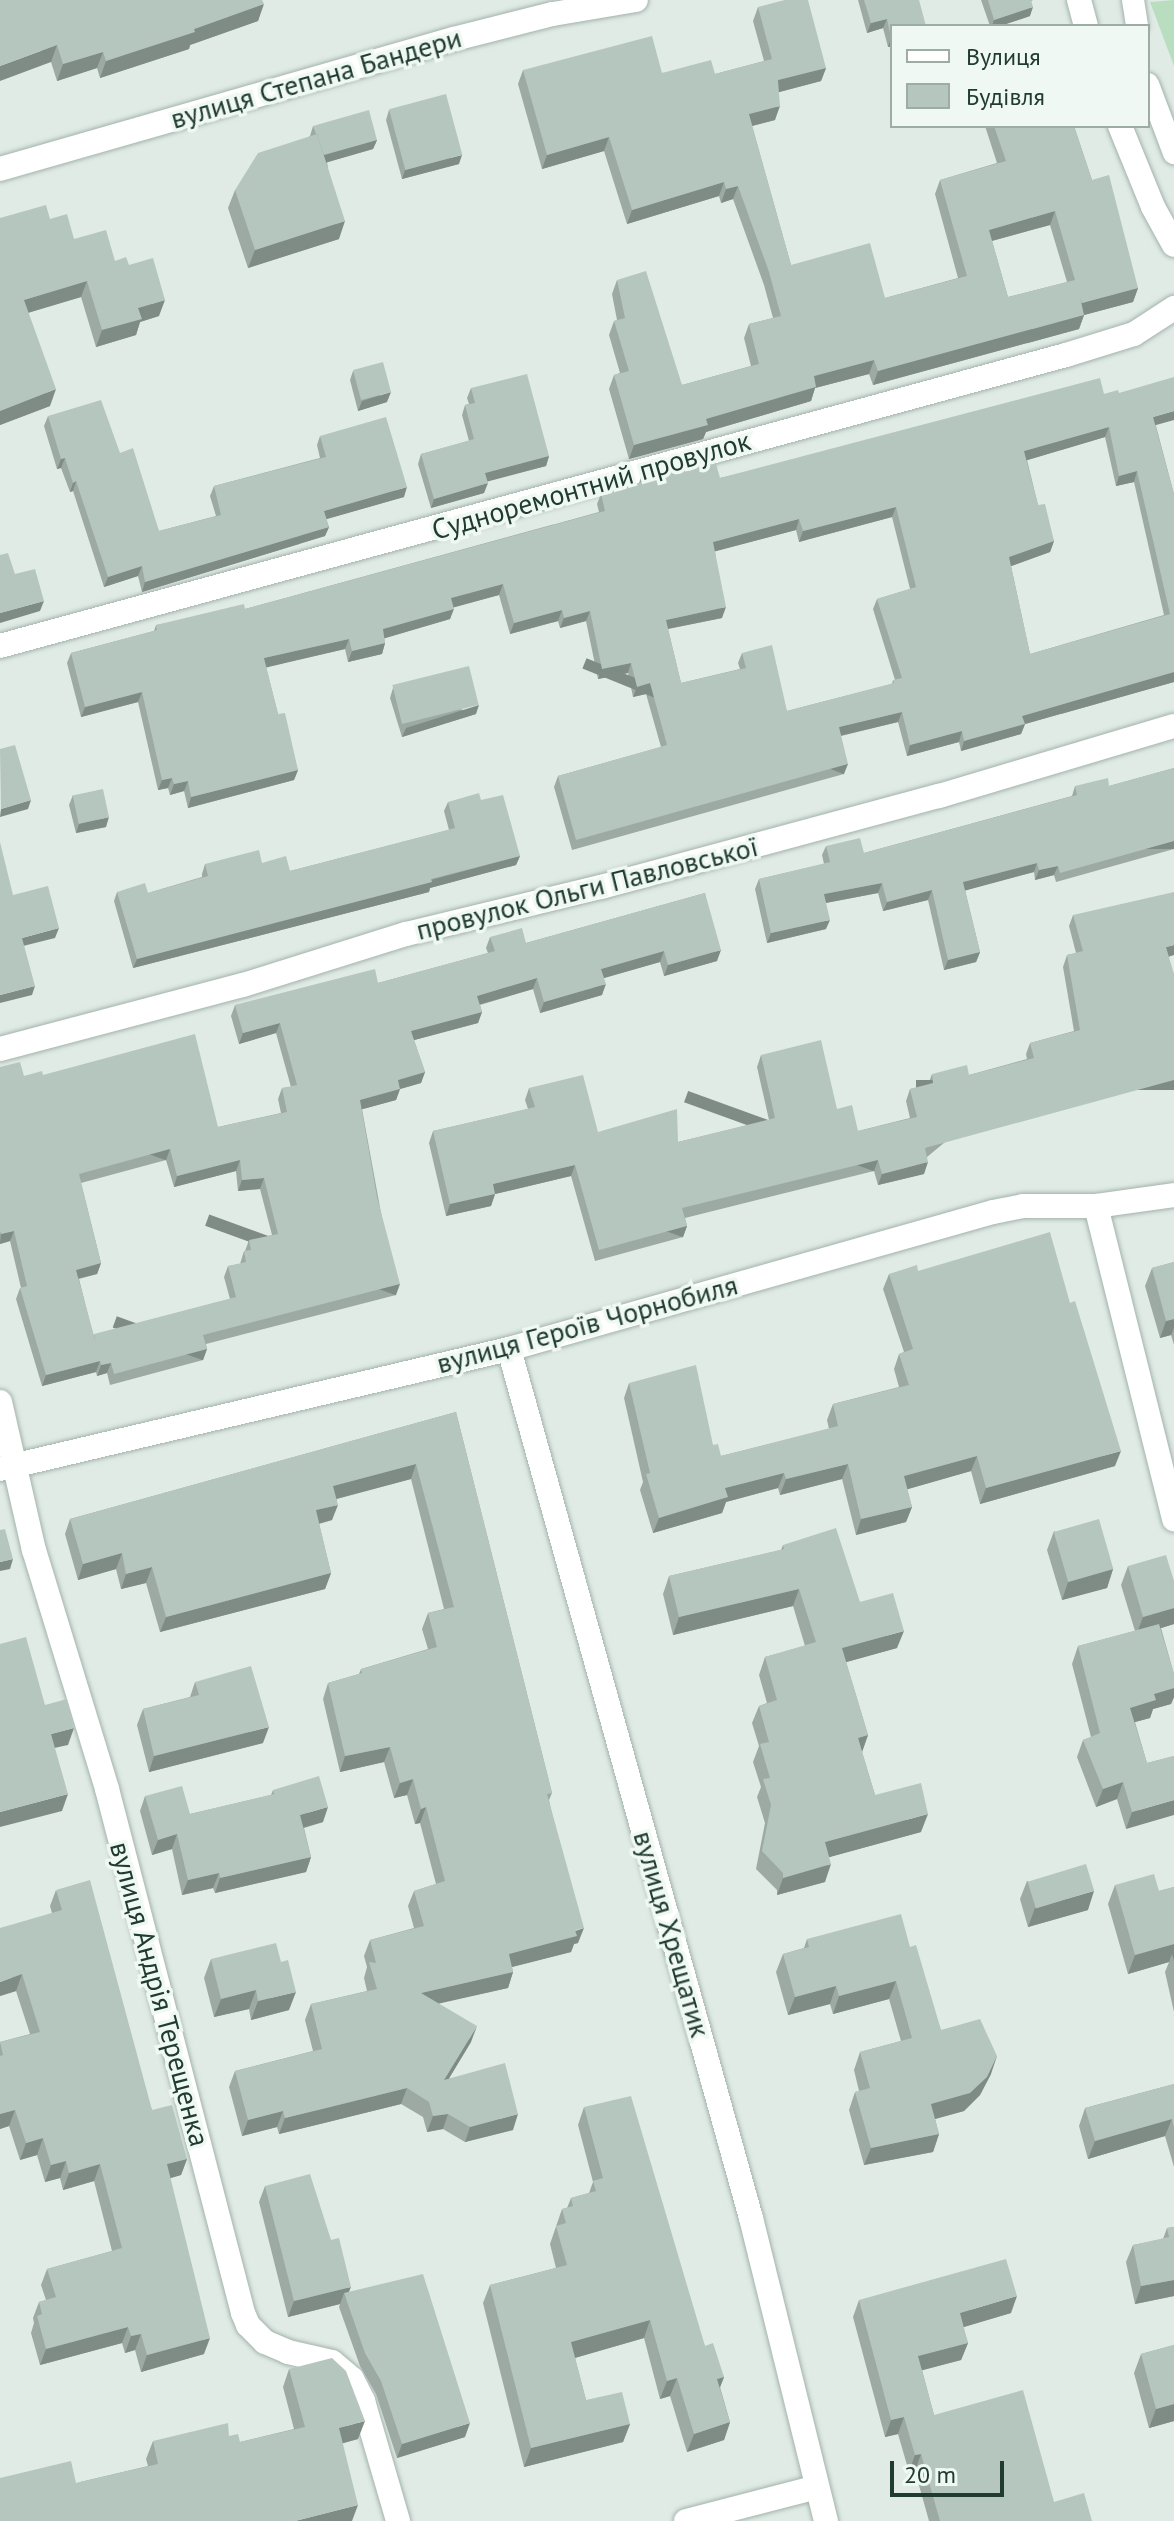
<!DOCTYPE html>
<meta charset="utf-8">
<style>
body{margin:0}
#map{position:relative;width:1174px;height:2521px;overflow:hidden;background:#e0ebe5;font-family:"PT Sans",sans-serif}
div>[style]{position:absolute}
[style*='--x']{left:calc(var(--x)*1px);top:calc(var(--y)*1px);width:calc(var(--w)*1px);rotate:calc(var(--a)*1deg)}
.green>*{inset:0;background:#b8debf}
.roads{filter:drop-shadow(0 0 2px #a3b3ac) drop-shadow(0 0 2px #a3b3ac)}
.lane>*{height:22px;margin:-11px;padding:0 11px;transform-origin:11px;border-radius:11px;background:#fff}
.street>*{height:24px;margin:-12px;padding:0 12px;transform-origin:12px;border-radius:12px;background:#fff}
.wall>*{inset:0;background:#9caaa3}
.shaded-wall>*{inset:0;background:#7f8b85;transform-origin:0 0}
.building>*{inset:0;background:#b5c6be;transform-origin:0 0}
span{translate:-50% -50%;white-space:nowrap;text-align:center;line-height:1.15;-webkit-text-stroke:7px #f0f8f3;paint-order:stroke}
.street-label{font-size:28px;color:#203c32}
.legend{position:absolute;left:890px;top:24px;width:260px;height:104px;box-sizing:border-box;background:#f0f8f3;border:2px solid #9dada6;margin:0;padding:10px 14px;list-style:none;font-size:24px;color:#203c32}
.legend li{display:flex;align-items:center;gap:16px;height:40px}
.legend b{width:40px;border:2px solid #9dada6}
.scale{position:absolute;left:890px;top:2461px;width:114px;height:36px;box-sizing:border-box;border:4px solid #203c32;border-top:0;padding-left:10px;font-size:24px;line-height:28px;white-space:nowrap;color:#203c32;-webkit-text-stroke:6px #f0f8f3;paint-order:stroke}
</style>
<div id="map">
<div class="green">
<div style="clip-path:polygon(1174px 0,1174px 66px,1150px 2px)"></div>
</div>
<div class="roads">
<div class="lane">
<div style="--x:1133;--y:0;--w:26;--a:81"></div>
<div style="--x:1148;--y:84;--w:74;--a:69.4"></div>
</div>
<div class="street">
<div style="--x:1079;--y:0;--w:27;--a:75"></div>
<div style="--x:1120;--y:126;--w:87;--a:67.8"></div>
<div style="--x:1153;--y:207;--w:43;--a:61.1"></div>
<div style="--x:0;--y:169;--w:472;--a:-16"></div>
<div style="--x:454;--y:39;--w:102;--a:-14.2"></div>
<div style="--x:553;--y:14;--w:84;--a:-9.6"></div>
<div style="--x:0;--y:646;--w:1105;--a:-15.27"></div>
<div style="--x:1066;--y:355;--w:71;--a:-17.2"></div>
<div style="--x:1134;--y:334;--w:48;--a:-33"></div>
<div style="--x:0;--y:1049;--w:251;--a:-14.8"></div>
<div style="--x:243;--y:985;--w:171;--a:-17.4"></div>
<div style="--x:406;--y:934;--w:201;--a:-13.6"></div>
<div style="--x:601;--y:887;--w:350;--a:-15.1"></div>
<div style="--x:939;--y:796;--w:245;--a:-16.6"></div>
<div style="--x:1096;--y:1206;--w:323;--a:76"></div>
<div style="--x:509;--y:1349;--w:902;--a:74.44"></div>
<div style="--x:751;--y:2218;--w:312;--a:76.1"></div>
<div style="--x:0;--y:1402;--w:152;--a:77.1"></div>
<div style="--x:34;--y:1550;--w:250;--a:73"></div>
<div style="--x:107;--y:1789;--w:541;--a:75.45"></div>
<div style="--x:243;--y:2313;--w:13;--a:67"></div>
<div style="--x:248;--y:2325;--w:24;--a:45"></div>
<div style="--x:265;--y:2342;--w:25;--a:23"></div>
<div style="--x:288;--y:2352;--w:45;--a:12.8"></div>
<div style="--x:332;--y:2362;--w:26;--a:40"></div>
<div style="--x:352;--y:2379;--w:25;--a:63"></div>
<div style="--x:363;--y:2401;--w:125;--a:73.7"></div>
<div style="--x:0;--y:1469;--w:523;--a:-13.27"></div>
<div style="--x:509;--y:1349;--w:503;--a:-15.8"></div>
<div style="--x:993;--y:1212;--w:31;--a:-11"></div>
<div style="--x:1023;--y:1206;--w:73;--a:0"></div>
<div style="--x:1096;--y:1206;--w:79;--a:-8"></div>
<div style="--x:686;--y:2521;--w:135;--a:-14.5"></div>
</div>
</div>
<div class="wall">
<div style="clip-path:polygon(0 0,263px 3px,258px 21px,190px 45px,189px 49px,100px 78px,97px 68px,57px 81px,51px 62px)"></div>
<div style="clip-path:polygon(858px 0,919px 0,892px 26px,892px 46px,888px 47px,883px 28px,867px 33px)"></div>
<div style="clip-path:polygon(981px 0,1033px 0,1031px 1px,1030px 16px,1000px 26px,990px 26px)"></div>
<div style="clip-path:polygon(evenodd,758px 7px,826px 68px,821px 81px,779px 92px,775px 120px,752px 126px,791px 265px,885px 298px,958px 278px,935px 194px,940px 180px,997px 163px,985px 126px,1074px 126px,1092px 180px,1138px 288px,1133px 302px,1084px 315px,1079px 329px,873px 385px,869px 374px,815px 388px,811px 401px,706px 432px,703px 439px,629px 459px,609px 389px,614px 375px,620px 373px,609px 335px,614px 321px,617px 320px,612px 294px,617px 280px,682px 385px,751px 366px,744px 338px,749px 324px,773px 318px,764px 285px,733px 199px,721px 203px,719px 196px,627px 224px,604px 151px,542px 169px,518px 84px,523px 70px,715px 74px,764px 61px,753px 21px,758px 7px,1050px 225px,1067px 282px,1008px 297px,992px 241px,1050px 225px)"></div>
<div style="clip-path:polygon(389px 110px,459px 164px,402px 179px,386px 120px)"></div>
<div style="clip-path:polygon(313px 126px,377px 140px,373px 149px,327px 162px,339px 239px,248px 268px,228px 208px,235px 190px,310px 136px)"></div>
<div style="clip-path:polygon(0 218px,50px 219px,74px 239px,115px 261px,129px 265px,159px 316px,140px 322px,136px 335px,96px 347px,81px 297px,28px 313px,50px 406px,0 425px)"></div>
<div style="clip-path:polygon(353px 371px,387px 402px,358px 411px,350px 380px)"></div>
<div style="clip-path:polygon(471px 388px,549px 456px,546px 466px,487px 481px,484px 493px,431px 508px,418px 464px,421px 454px,469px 441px,462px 415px,465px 405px,469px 404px,467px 398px)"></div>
<div style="clip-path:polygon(evenodd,1119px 393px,1156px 426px,1174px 494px,1174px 682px,1025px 724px,1021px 734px,961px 751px,959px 742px,907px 756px,898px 722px,841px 736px,844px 774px,572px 850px,554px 787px,558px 776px,661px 747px,646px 694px,633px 697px,628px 673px,598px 679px,586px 621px,560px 628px,558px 621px,510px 634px,499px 595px,454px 607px,450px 619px,384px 638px,385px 643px,382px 654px,348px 662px,345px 649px,266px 667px,278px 714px,298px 770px,294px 780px,188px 808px,184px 791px,170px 795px,168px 788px,158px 790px,138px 702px,81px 717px,67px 663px,71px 653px,154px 631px,156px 625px,245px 609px,599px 512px,597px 504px,601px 494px,639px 483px,641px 477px,720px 478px,1104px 394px,1119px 393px,1105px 437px,1116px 486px,1134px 482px,1164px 615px,1030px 654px,1011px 566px,1050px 552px,1054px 541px,1038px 505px,1027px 460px,1105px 437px,1119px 393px,892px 517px,910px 589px,877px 599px,873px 609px,895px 680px,893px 680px,892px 684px,787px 711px,742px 653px,738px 663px,740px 669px,681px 683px,668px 629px,722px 618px,715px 551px,796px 530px,799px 542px,892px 517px)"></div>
<div style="clip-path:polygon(48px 416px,120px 453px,159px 531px,216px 516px,210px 496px,214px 486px,320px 458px,317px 445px,320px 436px,404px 497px,326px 519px,329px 527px,325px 536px,142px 592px,138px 576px,104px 587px,73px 491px,70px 492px,61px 468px,57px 469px,44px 426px)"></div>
<div style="clip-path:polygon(393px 688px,476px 714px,402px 737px,390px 698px)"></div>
<div style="clip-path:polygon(1174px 768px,1174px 849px,1056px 882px,1054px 875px,1035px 880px,1034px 872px,965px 890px,980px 952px,976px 962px,944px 970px,928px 900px,883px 911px,878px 893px,826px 903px,826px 929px,767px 943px,755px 889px,759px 879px,824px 864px,822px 855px,826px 846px,864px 853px,1072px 796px,1075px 786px,1109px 786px)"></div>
<div style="clip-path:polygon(73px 795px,106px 827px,76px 833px,69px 805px)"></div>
<div style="clip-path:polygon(481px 800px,520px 856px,516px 865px,430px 888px,429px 892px,133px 968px,114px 901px,117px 892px,148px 893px,202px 877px,202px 874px,205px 864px,262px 863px,290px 871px,449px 830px,444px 811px,448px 802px)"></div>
<div style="clip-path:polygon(evenodd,705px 893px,717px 961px,664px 976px,660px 962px,604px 978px,602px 995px,540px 1013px,533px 989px,480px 1005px,482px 1012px,478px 1023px,414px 1040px,425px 1072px,421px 1083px,400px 1089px,396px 1100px,362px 1109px,396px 1295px,206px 1344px,207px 1349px,203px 1360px,110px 1385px,107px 1373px,97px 1376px,96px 1372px,42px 1386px,16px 1299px,20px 1288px,21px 1288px,10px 1241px,0 1244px,0 1067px,24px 1076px,43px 1075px,218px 1127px,281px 1113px,278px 1099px,282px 1088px,291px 1087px,276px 1033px,239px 1044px,231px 1016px,235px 1005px,378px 983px,488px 953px,486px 948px,490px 937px,526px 943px,705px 893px,166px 1160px,174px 1187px,236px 1171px,238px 1191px,260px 1189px,272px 1235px,249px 1240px,245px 1251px,244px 1251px,240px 1264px,228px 1266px,224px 1277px,230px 1299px,93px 1335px,79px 1279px,97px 1274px,101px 1263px,81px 1183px,166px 1160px)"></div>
<div style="clip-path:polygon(1073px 915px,1169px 957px,927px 1157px,924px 1174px,878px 1185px,874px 1171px,685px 1218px,687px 1226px,683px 1237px,595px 1261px,571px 1176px,495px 1194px,491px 1206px,446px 1216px,429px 1143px,433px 1131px,528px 1109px,525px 1100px,529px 1088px,598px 1132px,678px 1142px,769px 1120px,757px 1067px,761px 1055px,837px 1109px,858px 1131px,910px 1118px,906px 1101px,910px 1089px,928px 1085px,932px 1074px,969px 1075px,1027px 1059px,1026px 1054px,1030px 1043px,1074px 1031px,1063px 967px,1067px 955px,1076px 953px,1069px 926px)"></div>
<div style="clip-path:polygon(1174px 1262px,1174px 1345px,1171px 1335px,1160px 1338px,1145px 1286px,1152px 1268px)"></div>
<div style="clip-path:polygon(918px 1271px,1115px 1466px,980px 1504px,971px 1471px,907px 1489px,912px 1507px,906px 1522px,856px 1535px,842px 1479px,780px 1495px,778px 1488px,726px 1502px,722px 1513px,653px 1533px,640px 1490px,643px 1482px,624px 1398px,629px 1383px,713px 1445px,721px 1456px,829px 1429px,827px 1420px,833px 1404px,899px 1387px,894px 1369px,899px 1354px,904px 1352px,883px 1289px,889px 1274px)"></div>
<div style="clip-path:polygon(456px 1412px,552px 1793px,549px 1800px,578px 1943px,574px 1944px,571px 1952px,512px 1967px,513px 1972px,508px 1988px,438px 2003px,471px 2042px,449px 2078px,513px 2130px,465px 2142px,443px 2129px,427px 2132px,423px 2117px,401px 2104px,279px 2134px,277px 2127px,242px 2136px,229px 2087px,235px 2071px,313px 2051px,305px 2020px,311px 2004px,367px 1991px,364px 1978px,367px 1967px,364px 1956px,370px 1940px,414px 1928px,408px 1906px,414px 1891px,436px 1884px,420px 1823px,415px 1824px,407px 1795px,394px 1798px,384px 1762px,340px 1772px,323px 1699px,328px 1683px,359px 1674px,361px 1669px,428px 1649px,422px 1629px,428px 1613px,444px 1609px,411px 1479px,337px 1499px,332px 1520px,319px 1524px,331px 1573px,325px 1589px,160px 1632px,146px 1583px,121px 1589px,116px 1569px,78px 1580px,65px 1534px,70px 1519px)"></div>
<div style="clip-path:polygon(1054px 1531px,1113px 1569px,1107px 1588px,1062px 1600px,1047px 1550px)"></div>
<div style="clip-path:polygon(783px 1545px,860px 1602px,897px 1648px,846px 1662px,868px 1735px,862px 1752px,875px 1795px,921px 1832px,829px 1857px,825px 1882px,777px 1895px,777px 1890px,756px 1869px,765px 1823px,757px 1797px,761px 1787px,753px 1762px,759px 1746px,752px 1723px,759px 1706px,767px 1703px,759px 1675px,765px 1657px,805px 1646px,793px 1606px,673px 1635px,663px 1594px,669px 1576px,781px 1550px)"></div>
<div style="clip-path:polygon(1128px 1566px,1174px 1581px,1174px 1624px,1161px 1628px,1174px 1674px,1174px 1697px,1171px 1704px,1153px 1709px,1150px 1718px,1135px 1722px,1147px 1763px,1174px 1756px,1126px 1829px,1117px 1799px,1096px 1807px,1077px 1757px,1083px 1740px,1091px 1737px,1072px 1664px,1078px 1646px,1135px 1631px,1121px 1585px)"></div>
<div style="clip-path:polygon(195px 1682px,263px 1743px,149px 1772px,137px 1725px,143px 1709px,190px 1697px)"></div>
<div style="clip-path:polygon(273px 1790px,323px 1822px,304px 1828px,311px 1857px,306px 1872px,215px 1893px,213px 1888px,182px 1895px,172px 1849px,152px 1855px,140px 1811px,145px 1796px,190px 1814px,271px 1795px)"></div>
<div style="clip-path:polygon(1027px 1881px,1088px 1910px,1028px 1927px,1020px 1899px)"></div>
<div style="clip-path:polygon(1115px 1885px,1159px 1891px,1174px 1887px,1174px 2012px,1165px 1972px,1169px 1962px,1128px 1974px,1108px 1904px)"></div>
<div style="clip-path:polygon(56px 1890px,152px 2110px,187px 2159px,181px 2175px,170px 2178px,204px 2354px,141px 2372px,135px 2350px,125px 2353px,122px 2343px,40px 2365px,31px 2333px,34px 2323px,33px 2318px,39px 2302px,46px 2300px,41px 2285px,47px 2269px,112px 2251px,94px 2181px,63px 2190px,60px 2178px,45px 2182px,37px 2155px,20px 2160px,9px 2126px,0 2129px,0 2042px,30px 2034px,16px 1991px,0 1996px,52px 1913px,50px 1906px)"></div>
<div style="clip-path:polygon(807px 1939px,910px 1947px,941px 2030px,991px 2074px,980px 2095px,964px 2111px,935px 2119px,939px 2134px,933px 2152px,864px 2165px,849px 2110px,855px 2092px,859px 2091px,854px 2070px,860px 2052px,901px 2041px,889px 1999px,833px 2014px,830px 2004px,788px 2015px,776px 1972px,783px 1954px,804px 1948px)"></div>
<div style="clip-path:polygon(211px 1959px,289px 2010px,251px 2020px,249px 2009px,214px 2017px,204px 1978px)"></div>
<div style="clip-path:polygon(1174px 2084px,1174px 2167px,1165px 2136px,1088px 2159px,1079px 2126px,1085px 2108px)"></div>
<div style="clip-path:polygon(584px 2107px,705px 2346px,724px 2377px,720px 2387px,730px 2422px,724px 2440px,687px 2452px,670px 2396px,660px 2399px,644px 2338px,575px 2358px,586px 2400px,630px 2424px,623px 2442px,524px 2467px,483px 2303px,490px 2285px,556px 2268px,550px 2244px,562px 2209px,567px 2208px,571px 2198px,589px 2193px,593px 2182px,578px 2125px)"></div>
<div style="clip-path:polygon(265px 2186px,331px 2240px,349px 2292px,465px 2437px,397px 2458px,376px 2394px,360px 2366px,339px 2307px,340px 2304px,288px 2317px,259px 2202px)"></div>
<div style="clip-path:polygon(1174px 2227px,1174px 2296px,1135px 2304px,1126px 2262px,1133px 2245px,1163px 2239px,1167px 2228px)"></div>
<div style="clip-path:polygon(859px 2300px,1011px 2313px,963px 2327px,968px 2343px,961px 2360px,922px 2370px,934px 2415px,1054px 2502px,1092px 2521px,929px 2521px,915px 2471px,909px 2472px,898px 2434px,885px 2437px,853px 2317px)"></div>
<div style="clip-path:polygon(1174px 2345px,1174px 2421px,1149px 2428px,1134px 2373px,1141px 2354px)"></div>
<div style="clip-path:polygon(289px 2369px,358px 2439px,343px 2443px,76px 2483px,148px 2466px,146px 2459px,153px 2441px,229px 2436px,240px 2442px,294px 2429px,283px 2387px)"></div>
</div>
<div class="shaded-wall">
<div style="clip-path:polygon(264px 4px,258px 21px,190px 45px,189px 49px,100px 78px,106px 61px)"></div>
<div style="clip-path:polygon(1033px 7px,1030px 16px,1000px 26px,992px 26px,994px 20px)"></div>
<div style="clip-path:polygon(887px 19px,883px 28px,867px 33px,871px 23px)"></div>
<div style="clip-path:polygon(892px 37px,892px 46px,888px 47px,891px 38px)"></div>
<div style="clip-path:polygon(57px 45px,51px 62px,0 81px,0 66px)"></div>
<div style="clip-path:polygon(103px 52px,97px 68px,57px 81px,63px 64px)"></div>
<div style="clip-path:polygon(826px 68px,821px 81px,772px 94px,778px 80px)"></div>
<div style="clip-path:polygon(780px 106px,775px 120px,744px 128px,749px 114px)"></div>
<div style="clip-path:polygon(609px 137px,604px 151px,542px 169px,547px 155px)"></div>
<div style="clip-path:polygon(377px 140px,373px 149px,318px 165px,322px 155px)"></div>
<div style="clip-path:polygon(462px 155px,459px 164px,402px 179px,405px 170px)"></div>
<div style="clip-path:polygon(724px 182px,719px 196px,627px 224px,632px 210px)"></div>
<div style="clip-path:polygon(738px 186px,733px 199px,721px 203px,726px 189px)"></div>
<div style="clip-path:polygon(1055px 211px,1050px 225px,984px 243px,989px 230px)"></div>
<div style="clip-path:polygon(345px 221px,339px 239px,248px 268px,255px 250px)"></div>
<div style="clip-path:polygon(87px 281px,81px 297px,17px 316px,24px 300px)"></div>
<div style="clip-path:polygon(1138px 288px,1133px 302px,1084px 315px,1079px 329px,873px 385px,878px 371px,1082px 303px)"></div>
<div style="clip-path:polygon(165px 300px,159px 316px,140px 322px,136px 335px,96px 347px,102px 330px,138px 308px)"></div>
<div style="clip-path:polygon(874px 360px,869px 374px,815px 388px,811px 401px,706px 432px,703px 439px,629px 459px,634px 445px,706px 419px,814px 376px)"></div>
<div style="clip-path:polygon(56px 389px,50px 406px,0 425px,0 411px)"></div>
<div style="clip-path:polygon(391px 392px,387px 402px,358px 411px,362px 401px)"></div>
<div style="clip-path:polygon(1174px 411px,1174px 420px,1149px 427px,1153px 417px)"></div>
<div style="clip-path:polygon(1109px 427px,1105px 437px,1021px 462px,1024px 451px)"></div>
<div style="clip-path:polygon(549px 456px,546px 466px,482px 483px,485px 473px)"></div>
<div style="clip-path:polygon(65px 458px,61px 468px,57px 469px,61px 459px)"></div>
<div style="clip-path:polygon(1137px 471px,1134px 482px,1116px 486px,1119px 476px)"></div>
<div style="clip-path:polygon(76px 481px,73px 491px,70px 492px,73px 483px)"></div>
<div style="clip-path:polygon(488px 483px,484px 493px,431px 508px,434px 499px)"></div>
<div style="clip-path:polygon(407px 487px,404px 497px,320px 521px,324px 511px)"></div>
<div style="clip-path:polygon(896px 507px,892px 517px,799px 542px,803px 531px)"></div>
<div style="clip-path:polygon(799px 519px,796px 530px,709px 553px,713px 542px)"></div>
<div style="clip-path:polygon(329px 527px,325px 536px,142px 592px,145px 582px)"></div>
<div style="clip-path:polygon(1054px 541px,1050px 552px,1006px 568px,1009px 557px)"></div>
<div style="clip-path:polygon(142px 566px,138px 576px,104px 587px,108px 577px)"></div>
<div style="clip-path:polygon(503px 584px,499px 595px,448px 609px,451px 598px)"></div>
<div style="clip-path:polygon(44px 601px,40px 611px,0 623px,0 613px)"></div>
<div style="clip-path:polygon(726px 607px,722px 618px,662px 630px,666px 620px)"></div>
<div style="clip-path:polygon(454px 609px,450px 619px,379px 640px,383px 629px)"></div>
<div style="clip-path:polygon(562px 610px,558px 621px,510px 634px,514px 623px)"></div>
<div style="clip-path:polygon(590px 611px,586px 621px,560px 628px,564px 618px)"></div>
<div style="clip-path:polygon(349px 639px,345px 649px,260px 669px,264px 658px)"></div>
<div style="clip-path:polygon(385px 643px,382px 654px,348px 662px,352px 651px)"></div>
<div style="clip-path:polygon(631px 663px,628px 673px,598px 679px,602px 669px)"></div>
<div style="clip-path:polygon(1174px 672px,1174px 682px,1025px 724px,1021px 734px,961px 751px,964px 741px,1022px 716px)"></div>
<div style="clip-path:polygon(650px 683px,646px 694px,633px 697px,637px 687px)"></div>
<div style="clip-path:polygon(142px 692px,138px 702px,81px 717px,85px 707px)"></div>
<div style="clip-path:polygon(479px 705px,476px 714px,402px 737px,406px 728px)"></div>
<div style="clip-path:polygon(902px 712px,898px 722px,835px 737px,839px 727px)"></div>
<div style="clip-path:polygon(962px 731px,959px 742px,907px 756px,910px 745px)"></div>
<div style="left:848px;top:764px;width:11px;height:282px;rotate:112deg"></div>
<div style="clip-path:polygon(298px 770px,294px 780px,188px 808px,191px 797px)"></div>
<div style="clip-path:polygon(172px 778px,168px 788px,158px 790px,162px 780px)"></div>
<div style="clip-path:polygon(188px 781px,184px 791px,170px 795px,174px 784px)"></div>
<div style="clip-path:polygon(31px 800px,28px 809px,0 817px,1px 809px)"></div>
<div style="clip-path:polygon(109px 817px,106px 827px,76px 833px,79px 824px)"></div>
<div style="left:1174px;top:841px;width:8px;height:118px;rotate:90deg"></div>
<div style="clip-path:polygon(520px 856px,516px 865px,430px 888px,429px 892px,133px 968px,137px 959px)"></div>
<div style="clip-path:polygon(1037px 863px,1034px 872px,960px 892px,963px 882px)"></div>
<div style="clip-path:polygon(1058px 866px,1054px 875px,1035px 880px,1039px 870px)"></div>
<div style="clip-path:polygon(882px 883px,878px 893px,820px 904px,824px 894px)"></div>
<div style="clip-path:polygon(932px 890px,928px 900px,883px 911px,887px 902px)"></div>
<div style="clip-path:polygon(830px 920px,826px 929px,767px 943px,771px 933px)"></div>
<div style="clip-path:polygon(59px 928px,55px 938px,19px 947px,22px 938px)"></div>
<div style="clip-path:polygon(1174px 945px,1174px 955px,1162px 959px,1166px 947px)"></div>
<div style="clip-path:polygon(721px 950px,717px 961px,664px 976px,668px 965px)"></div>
<div style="clip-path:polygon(664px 951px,660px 962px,597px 980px,601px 969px)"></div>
<div style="clip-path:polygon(980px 952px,976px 962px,944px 970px,948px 960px)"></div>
<div style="clip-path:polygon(537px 978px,533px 989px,474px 1006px,477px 996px)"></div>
<div style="clip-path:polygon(606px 984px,602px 995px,540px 1013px,544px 1002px)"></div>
<div style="clip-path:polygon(35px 986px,32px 995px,0 1003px,0 995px)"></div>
<div style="clip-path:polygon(482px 1012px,478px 1023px,407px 1042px,411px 1031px)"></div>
<div style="clip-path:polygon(280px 1023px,276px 1033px,239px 1044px,243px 1033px)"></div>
<div style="clip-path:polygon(425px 1072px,421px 1083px,400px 1089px,396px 1100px,356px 1111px,360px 1100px,398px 1080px)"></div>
<div style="left:1174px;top:1080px;width:10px;height:258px;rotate:90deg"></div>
<div style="left:170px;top:1149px;width:12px;height:94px;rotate:110deg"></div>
<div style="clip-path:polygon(240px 1160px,236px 1171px,174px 1187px,177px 1176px)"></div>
<div style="left:878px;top:1160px;width:12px;height:202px;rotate:110deg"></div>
<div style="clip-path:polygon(928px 1162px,924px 1174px,878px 1185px,882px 1174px)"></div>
<div style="clip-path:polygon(575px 1165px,571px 1176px,495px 1194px,491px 1206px,446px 1216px,450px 1204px,493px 1184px)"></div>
<div style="clip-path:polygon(264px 1178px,260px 1189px,238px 1191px,242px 1180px)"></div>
<div style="left:687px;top:1226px;width:12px;height:91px;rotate:110deg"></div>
<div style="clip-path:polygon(14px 1231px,10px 1241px,0 1244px,1px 1234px)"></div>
<div style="clip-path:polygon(101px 1263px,97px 1274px,72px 1280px,76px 1270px)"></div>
<div style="left:400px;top:1284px;width:12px;height:203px;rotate:110deg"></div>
<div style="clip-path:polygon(1174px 1319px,1174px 1328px,1171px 1335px,1160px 1338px,1166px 1321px)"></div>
<div style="left:207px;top:1349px;width:12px;height:96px;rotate:110deg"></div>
<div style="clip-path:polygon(100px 1361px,96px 1372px,42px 1386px,46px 1375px)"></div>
<div style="clip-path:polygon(111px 1363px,107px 1373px,97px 1376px,101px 1365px)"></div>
<div style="clip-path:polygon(1121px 1451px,1115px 1466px,980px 1504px,986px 1488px)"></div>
<div style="clip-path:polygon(977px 1456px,971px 1471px,898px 1492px,904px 1476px)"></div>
<div style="clip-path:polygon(416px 1464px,411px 1479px,328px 1501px,333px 1486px)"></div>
<div style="clip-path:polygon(848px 1464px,842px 1479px,780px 1495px,786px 1479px)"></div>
<div style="clip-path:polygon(784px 1473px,778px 1488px,726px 1502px,722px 1513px,653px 1533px,659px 1518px,725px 1488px)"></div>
<div style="clip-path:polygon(338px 1505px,332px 1520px,310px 1526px,316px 1510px)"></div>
<div style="clip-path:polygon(912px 1507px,906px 1522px,856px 1535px,861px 1519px)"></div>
<div style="clip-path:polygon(122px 1553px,116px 1569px,78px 1580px,83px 1564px)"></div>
<div style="clip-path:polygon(13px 1559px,10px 1569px,0 1571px,0 1562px)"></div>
<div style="clip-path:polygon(152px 1567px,146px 1583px,121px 1589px,126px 1574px)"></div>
<div style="clip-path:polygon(1113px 1569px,1107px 1588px,1062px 1600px,1068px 1582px)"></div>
<div style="clip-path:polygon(331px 1573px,325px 1589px,160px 1632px,166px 1617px)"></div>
<div style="clip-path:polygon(799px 1589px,793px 1606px,673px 1635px,679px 1617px)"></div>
<div style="clip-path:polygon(1174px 1608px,1174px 1624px,1136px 1636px,1143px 1617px)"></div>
<div style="clip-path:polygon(904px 1631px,897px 1648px,836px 1665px,842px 1648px)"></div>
<div style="clip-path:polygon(1174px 1688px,1174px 1697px,1171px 1704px,1153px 1709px,1150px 1718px,1124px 1725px,1130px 1708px,1154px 1694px)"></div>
<div style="clip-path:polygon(269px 1727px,263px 1743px,149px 1772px,154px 1756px)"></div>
<div style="clip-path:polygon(74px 1728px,68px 1745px,45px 1750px,51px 1734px)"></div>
<div style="clip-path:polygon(868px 1735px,862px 1752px,858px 1738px)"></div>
<div style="clip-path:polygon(390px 1747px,384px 1762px,340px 1772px,345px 1756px)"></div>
<div style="clip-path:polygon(413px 1779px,407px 1795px,394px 1798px,400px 1783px)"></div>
<div style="clip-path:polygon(1123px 1782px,1117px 1799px,1096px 1807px,1103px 1789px)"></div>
<div style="clip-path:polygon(68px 1794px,62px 1811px,0 1827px,0 1812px)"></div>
<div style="clip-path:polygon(1174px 1800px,1174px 1815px,1126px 1829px,1132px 1812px)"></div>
<div style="clip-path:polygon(328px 1807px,323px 1822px,295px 1830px,300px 1815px)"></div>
<div style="clip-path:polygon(426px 1807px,420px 1823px,415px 1824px,421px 1809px)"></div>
<div style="clip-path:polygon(928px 1814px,921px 1832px,819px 1860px,825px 1842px)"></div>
<div style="clip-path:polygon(177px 1834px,172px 1849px,152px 1855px,158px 1840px)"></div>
<div style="clip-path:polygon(311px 1857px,306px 1872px,215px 1893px,220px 1878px)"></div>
<div style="clip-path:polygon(831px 1864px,825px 1882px,777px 1895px,783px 1878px)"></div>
<div style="clip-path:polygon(219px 1873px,213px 1888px,182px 1895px,188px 1880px)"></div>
<div style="clip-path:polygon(1094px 1891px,1088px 1910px,1028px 1927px,1035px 1908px)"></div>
<div style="clip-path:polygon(584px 1928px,578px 1943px,574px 1944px,571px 1952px,504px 1969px,509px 1954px)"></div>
<div style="clip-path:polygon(1174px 1944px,1174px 1961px,1172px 1954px,1169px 1962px,1128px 1974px,1135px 1955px)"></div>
<div style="clip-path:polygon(513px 1972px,508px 1988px,415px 2009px,421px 1993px)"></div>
<div style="clip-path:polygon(22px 1974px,16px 1991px,0 1996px,0 1982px)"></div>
<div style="clip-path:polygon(896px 1981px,889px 1999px,833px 2014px,839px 1996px)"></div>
<div style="clip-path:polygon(836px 1986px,830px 2004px,788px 2015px,795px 1997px)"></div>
<div style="clip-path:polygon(256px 1990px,249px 2009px,214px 2017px,221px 1999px)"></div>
<div style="clip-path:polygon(296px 1992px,289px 2010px,251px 2020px,258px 2001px)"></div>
<div style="clip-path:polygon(477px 2026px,471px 2042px,439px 2095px,444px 2080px)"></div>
<div style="clip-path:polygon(997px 2056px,991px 2074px,980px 2095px,964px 2111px,924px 2122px,931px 2104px)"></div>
<div style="clip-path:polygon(407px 2088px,401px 2104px,279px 2134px,285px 2118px)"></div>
<div style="clip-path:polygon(15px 2110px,9px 2126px,0 2129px,0 2114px)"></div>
<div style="clip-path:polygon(283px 2111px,277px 2127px,242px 2136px,248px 2120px)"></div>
<div style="clip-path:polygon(448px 2114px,443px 2129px,427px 2132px,433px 2116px)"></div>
<div style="clip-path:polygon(518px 2114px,513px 2130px,465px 2142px,470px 2127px)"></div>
<div style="clip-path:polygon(1172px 2119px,1165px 2136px,1088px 2159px,1095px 2141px)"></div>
<div style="clip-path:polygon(939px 2134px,933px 2152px,864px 2165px,871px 2148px)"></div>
<div style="clip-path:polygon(43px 2138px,37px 2155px,20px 2160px,26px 2143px)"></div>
<div style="clip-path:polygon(187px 2159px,181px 2175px,161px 2181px,167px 2164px)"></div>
<div style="clip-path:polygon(66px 2161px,60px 2178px,45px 2182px,51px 2165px)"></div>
<div style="clip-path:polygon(100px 2164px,94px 2181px,63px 2190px,69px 2173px)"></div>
<div style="clip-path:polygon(1174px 2280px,1174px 2296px,1135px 2304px,1141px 2286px)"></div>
<div style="clip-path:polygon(351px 2287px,346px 2299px,344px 2293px,340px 2304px,288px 2317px,294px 2301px)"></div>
<div style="clip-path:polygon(1017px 2296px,1011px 2313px,954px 2330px,960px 2313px)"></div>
<div style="clip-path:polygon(650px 2320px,644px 2338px,564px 2361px,571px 2342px)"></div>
<div style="clip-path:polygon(128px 2327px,122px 2343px,40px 2365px,46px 2349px)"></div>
<div style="clip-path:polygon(141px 2334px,135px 2350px,125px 2353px,131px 2336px)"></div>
<div style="clip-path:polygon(210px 2338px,204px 2354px,141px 2372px,147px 2355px)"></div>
<div style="clip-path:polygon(968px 2343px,961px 2360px,912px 2373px,918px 2356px)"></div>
<div style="clip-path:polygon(724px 2377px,717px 2395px,717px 2379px)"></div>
<div style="clip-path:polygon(677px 2378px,670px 2396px,660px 2399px,667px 2381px)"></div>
<div style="clip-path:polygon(1174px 2404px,1174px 2421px,1149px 2428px,1156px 2409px)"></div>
<div style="clip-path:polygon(904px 2417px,898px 2434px,885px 2437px,891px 2420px)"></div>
<div style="clip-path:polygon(365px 2421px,358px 2439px,333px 2446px,339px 2428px)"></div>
<div style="clip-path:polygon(730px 2422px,724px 2440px,687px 2452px,694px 2434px)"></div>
<div style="clip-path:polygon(470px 2423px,465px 2437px,397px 2458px,402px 2444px)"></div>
<div style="clip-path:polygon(630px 2424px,623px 2442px,524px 2467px,531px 2448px)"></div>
<div style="clip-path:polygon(921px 2454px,915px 2471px,909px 2472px,915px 2455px)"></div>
<div style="clip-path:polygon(358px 2505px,352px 2521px,295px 2521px)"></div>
</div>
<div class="building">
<div style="clip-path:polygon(0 0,262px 0,264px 4px,194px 29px,195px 32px,106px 61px,103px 52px,63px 64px,57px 45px,0 66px)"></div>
<div style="clip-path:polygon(evenodd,785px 0,808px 0,826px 68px,778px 80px,780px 106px,749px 114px,791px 265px,870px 243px,885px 298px,967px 276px,940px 180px,1006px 161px,994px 126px,1074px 126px,1092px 180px,1109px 175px,1138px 288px,1082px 303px,1080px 297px,1084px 315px,878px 371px,874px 360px,814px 376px,816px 387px,706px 419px,708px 425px,634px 445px,614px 375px,629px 371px,614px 321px,625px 318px,617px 280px,646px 271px,682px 385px,759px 364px,749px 324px,781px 316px,769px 272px,738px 186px,726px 189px,724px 182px,632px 210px,609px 137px,547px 155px,523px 70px,652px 36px,662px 73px,711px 60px,715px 74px,772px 59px,758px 7px,785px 0,1055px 211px,1075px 280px,1008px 297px,989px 230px,1055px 211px)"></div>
<div style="clip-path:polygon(864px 0,919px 0,926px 26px,892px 26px,891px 38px,887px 19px,871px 23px)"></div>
<div style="clip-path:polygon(988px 0,1031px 0,1033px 7px,994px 20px)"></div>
<div style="left:446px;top:94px;width:63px;height:59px;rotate:75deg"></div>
<div style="clip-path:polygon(369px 110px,377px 140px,324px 155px,317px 134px,316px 134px,313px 126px)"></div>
<div style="clip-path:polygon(317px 134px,345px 221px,255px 250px,235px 190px,258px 153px)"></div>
<div style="clip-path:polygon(46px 205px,50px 219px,67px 214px,74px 239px,106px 230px,115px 261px,126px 257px,129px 265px,153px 258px,165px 300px,138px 308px,142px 319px,102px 330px,87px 281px,24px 300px,56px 389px,0 411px,0 218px)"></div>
<div style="left:383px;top:362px;width:31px;height:31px;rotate:75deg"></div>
<div style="clip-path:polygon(527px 374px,549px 456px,485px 473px,488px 483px,434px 499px,421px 454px,474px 439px,465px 405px,475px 403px,471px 388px)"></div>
<div style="clip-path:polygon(evenodd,1174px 377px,1174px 411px,1153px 417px,1174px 494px,1174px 672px,1022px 716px,1025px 724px,964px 741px,962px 731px,910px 745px,902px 712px,839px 727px,848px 764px,576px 840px,558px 776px,667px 745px,650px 683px,637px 687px,631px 663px,602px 669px,590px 611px,564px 618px,562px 610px,514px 623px,503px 584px,451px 598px,454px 609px,383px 629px,385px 643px,352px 651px,349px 639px,264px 658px,278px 714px,285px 713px,298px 770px,191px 797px,188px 781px,174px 784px,172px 778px,162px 780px,142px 692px,85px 707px,71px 653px,157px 630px,156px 625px,244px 604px,245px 609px,605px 511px,601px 494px,643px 482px,641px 477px,714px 457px,720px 478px,1100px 378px,1104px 394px,1118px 390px,1119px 393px,1174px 377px,1109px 427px,1119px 476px,1137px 471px,1170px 614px,1030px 654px,1009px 557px,1054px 541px,1045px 504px,1038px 505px,1024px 451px,1109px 427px,1174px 377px,896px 507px,916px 587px,877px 599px,902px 678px,893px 680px,894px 683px,787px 711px,772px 645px,742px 653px,746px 668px,681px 683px,666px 620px,726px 607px,713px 542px,799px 519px,803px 531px,896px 507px)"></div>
<div style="clip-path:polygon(101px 400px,120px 453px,133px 448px,159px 531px,221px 515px,214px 486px,326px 457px,320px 436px,386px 417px,407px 487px,324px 511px,329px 527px,145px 582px,142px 566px,108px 577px,76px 481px,73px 483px,65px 458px,61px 459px,48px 416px)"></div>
<div style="clip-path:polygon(8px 553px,15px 574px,35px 569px,44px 601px,0 613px,0 555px)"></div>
<div style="left:469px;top:666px;width:40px;height:79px;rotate:76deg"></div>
<div style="clip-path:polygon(15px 745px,31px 800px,1px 809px,0 749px)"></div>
<div style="clip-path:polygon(1174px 768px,1174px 841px,1060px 873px,1058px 866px,1039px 870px,1037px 863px,963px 882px,980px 952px,948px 960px,932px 890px,887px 902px,882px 883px,824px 894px,830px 920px,771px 933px,759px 879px,830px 862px,826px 846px,860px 838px,864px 853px,1077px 795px,1075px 786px,1108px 778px,1109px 786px)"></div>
<div style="left:103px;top:789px;width:29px;height:31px;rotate:78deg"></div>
<div style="clip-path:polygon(479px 793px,481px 800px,503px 795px,520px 856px,431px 879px,432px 882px,137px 959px,117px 892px,145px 883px,148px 893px,208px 876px,205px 864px,259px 850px,262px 863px,286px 856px,290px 871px,455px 828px,448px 802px)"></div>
<div style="clip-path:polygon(0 842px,13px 895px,48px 886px,59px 928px,22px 938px,35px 986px,0 995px)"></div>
<div style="clip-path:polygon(1174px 892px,1174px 945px,1166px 947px,1174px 974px,1174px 1080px,925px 1148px,928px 1162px,882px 1174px,878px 1160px,682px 1208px,687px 1226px,599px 1250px,575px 1165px,493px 1184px,495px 1194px,450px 1204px,433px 1131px,535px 1107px,529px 1088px,583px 1075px,598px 1132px,677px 1109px,678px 1142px,775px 1118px,761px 1055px,821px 1040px,837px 1109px,852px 1105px,858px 1131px,917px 1117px,910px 1089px,933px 1083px,932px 1074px,967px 1065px,969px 1075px,1034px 1058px,1030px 1043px,1080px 1030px,1067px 955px,1083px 951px,1073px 915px)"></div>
<div style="clip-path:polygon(evenodd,705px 893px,721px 950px,668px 965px,664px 951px,601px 969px,606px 984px,544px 1002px,537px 978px,477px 996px,482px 1012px,411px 1031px,425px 1072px,398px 1080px,400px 1089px,360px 1100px,377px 1197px,400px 1284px,203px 1335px,207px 1349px,114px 1374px,111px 1363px,101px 1365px,100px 1361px,46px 1375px,20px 1288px,27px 1286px,14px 1231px,1px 1234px,0 1231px,0 1067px,20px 1062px,24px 1076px,42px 1071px,43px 1075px,195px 1034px,218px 1127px,287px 1112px,282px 1088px,297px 1085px,280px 1023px,243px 1033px,235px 1005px,375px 969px,378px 983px,495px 951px,490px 937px,522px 928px,526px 943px,705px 893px,170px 1149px,177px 1176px,240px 1160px,242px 1180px,264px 1178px,278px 1234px,249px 1240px,251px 1250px,244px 1251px,246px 1262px,228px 1266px,236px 1297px,94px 1334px,96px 1343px,76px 1270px,101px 1263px,79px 1174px,170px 1149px)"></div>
<div style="clip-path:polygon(1050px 1232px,1070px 1303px,1075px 1301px,1121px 1451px,986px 1488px,977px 1456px,904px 1476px,912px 1507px,861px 1519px,848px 1464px,786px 1479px,784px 1473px,725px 1488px,728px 1497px,659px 1518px,646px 1474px,650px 1473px,629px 1383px,696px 1365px,713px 1445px,718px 1444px,721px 1456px,838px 1426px,833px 1404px,909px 1385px,899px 1354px,913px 1349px,889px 1274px,917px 1265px,918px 1271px)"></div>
<div style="clip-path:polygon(1174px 1262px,1174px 1319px,1166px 1321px,1152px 1268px)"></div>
<div style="clip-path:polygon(456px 1412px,552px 1793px,547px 1794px,584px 1928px,575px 1930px,577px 1936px,509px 1954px,513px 1972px,421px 1993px,477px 2026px,444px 2080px,505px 2063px,518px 2114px,470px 2127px,448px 2114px,433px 2116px,429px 2102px,407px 2088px,285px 2118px,283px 2111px,248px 2120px,235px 2071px,322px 2049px,311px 2004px,377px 1989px,369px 1962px,376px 1963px,370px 1940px,424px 1926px,414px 1891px,445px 1881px,426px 1807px,421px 1809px,413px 1779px,400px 1783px,390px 1747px,345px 1756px,328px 1683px,362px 1673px,361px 1669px,437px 1647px,428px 1613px,454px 1607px,416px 1464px,333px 1486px,338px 1505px,316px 1510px,331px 1573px,166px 1617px,152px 1567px,126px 1574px,122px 1553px,83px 1564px,70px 1519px)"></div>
<div style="left:1099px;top:1519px;width:52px;height:47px;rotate:74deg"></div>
<div style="clip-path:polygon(836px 1528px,860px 1602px,893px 1593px,904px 1631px,842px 1648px,868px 1735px,858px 1738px,875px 1795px,921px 1783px,928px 1814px,825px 1842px,831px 1864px,783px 1878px,783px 1873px,762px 1851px,771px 1805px,763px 1779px,770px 1778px,760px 1744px,769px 1742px,759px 1706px,777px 1700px,765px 1657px,816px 1642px,799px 1589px,679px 1617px,669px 1576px,784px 1549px,783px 1545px)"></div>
<div style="clip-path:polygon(5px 1529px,13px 1559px,0 1562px,0 1530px)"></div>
<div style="clip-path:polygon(1166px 1555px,1174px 1581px,1174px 1608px,1143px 1617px,1128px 1566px)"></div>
<div style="clip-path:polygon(1159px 1624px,1174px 1674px,1174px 1688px,1154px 1694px,1156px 1700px,1130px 1708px,1147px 1763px,1174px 1756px,1174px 1800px,1132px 1812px,1123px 1782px,1103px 1789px,1083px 1740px,1100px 1733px,1078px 1646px)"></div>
<div style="clip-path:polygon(26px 1637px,45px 1705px,67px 1699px,74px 1728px,51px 1734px,68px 1794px,0 1812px,0 1644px)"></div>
<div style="clip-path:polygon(251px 1666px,269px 1727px,154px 1756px,143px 1709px,199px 1695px,195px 1682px)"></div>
<div style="clip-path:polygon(319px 1776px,328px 1807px,300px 1815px,311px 1857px,220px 1878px,219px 1873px,188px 1880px,177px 1834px,158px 1840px,145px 1796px,182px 1786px,190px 1814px,274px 1794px,273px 1790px)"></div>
<div style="left:1086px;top:1864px;width:28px;height:61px;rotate:73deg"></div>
<div style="clip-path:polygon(1154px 1874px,1159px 1891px,1174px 1887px,1174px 1944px,1135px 1955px,1115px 1885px)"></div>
<div style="clip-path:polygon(90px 1880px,152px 2110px,172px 2105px,187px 2159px,167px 2164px,210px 2338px,147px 2355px,141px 2334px,131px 2336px,128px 2327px,46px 2349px,37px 2316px,42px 2314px,39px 2302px,56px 2297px,47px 2269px,122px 2248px,100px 2164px,69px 2173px,66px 2161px,51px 2165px,43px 2138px,26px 2143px,15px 2110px,0 2114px,0 2056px,3px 2055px,0 2042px,40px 2032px,22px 1974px,0 1982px,0 1928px,62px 1910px,56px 1890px)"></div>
<div style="clip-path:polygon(901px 1914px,910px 1947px,916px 1945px,941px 2030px,980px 2019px,997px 2056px,987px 2077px,970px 2093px,931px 2104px,939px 2134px,871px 2148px,855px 2092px,870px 2088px,860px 2052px,912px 2038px,896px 1981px,839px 1996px,836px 1986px,795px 1997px,783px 1954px,809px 1947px,807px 1939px)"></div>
<div style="clip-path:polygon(276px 1943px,281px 1962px,288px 1960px,296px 1992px,258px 2001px,256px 1990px,221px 1999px,211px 1959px)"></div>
<div style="clip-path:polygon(1174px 2084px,1174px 2127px,1172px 2119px,1095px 2141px,1085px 2108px)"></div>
<div style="clip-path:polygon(631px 2096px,705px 2346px,713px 2343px,724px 2377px,717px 2379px,730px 2422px,694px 2434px,677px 2378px,667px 2381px,650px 2320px,571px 2342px,586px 2400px,622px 2392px,630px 2424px,531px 2448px,490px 2285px,567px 2265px,556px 2226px,566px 2223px,562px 2209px,573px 2206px,571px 2198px,596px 2191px,593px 2181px,603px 2178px,584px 2107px)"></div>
<div style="clip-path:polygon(310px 2174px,331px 2240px,339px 2238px,351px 2287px,294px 2301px,265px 2186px)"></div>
<div style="clip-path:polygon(1174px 2227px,1174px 2280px,1141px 2286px,1133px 2245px,1169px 2237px,1167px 2228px)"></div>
<div style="clip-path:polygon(1006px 2259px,1017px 2296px,960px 2313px,968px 2343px,918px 2356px,934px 2415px,1023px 2390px,1054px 2502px,1084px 2493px,1092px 2521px,940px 2521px,921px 2454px,915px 2455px,904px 2417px,891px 2420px,859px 2300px)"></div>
<div style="clip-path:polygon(423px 2274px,470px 2423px,402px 2444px,381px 2381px,365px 2353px,344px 2293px)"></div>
<div style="clip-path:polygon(1174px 2345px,1174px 2404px,1156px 2409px,1141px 2354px)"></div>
<div style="clip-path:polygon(332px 2358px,346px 2371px,365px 2421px,339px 2428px,358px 2505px,295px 2521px,0 2521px,0 2478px,71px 2461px,76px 2483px,158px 2464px,153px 2441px,228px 2423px,229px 2436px,238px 2434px,240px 2442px,305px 2427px,289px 2369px)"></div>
</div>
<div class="street-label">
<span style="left:316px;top:78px;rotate:-16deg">вулиця Степана Бандери</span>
<span style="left:591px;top:485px;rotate:-16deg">Судноремонтний провулок</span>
<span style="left:587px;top:888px;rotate:-14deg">провулок Ольги Павловської</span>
<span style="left:587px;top:1324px;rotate:-15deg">вулиця Героїв Чорнобиля</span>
<span style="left:672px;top:1934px;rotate:74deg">вулиця Хрещатик</span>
<span style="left:160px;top:1994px;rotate:75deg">вулиця Андрія Терещенка</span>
</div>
<ul class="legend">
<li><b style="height:10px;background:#fff"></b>Вулиця</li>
<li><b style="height:22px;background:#b5c6be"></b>Будівля</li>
</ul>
<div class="scale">20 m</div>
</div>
